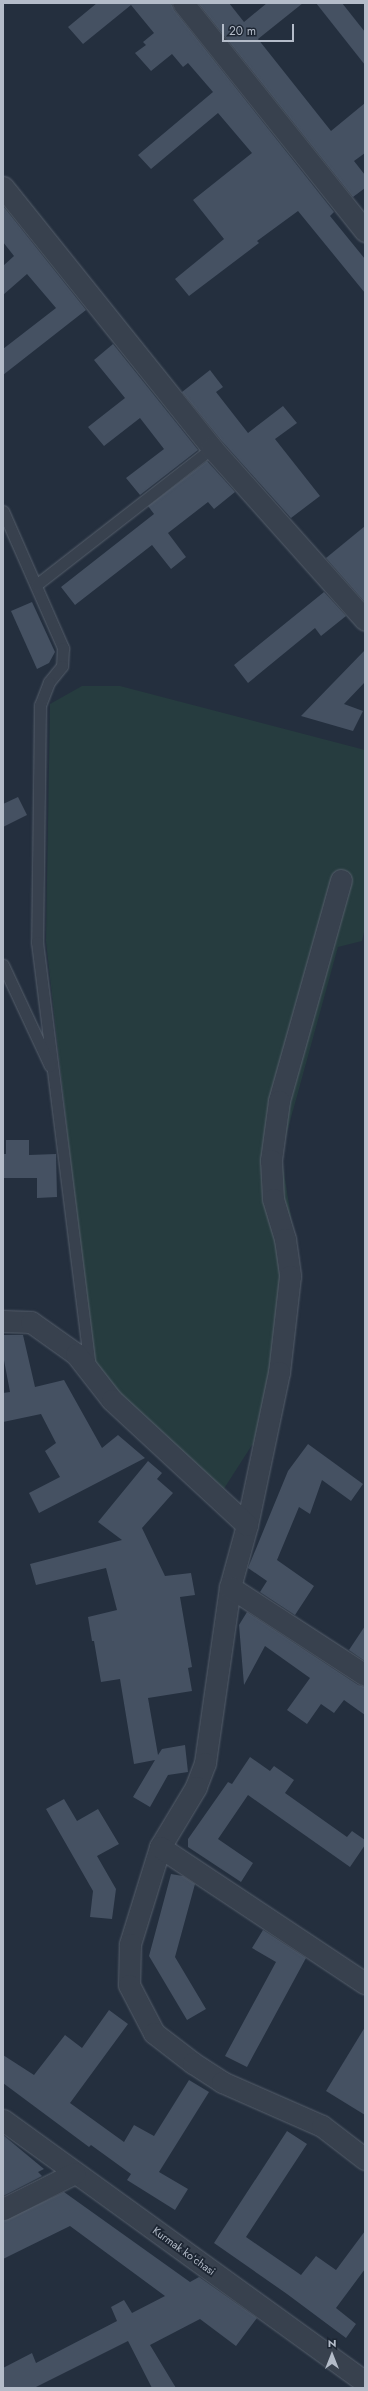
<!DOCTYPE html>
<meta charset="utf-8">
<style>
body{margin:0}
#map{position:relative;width:368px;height:2391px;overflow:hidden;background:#242f3e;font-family:Jost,sans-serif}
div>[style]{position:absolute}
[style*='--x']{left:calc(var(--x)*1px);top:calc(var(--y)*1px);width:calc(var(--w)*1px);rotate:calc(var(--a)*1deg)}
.green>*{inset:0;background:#263c3f}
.building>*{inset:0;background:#455162}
.roads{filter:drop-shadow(0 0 1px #565f6c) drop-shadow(0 0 1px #565f6c)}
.service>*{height:11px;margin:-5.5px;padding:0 5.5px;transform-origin:5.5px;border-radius:5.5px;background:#38414e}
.minor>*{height:21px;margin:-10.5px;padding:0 10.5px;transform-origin:10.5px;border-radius:10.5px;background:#38414e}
span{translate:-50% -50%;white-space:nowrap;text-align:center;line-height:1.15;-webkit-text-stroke:3.5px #1d2633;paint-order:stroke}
.street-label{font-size:11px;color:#b4bcc9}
.frame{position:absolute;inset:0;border:4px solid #b4bcc9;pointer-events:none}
.north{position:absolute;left:312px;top:2335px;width:40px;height:40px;-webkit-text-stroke:3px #1d2633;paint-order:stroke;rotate:0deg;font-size:11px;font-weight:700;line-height:16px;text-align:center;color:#b4bcc9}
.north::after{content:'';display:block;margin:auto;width:14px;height:18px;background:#b4bcc9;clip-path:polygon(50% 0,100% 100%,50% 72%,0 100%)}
.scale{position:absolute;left:222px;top:24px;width:72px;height:18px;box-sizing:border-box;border:2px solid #b4bcc9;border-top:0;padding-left:5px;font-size:12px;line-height:14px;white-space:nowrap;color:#b4bcc9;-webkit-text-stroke:3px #1d2633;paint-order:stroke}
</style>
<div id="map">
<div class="green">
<div style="clip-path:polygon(82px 686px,120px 686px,365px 750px,365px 928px,362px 941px,338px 947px,281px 1154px,296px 1248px,273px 1454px,252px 1445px,218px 1498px,95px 1383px,46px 941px,50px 704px)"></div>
</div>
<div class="building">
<div style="clip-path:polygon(97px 3px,171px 3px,174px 10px,334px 212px,330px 216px,365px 259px,365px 293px,298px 211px,257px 241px,259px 243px,189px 296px,175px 279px,224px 239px,193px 200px,252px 153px,218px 113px,151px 169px,138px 155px,213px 92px,188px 63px,183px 67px,172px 54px,151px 71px,135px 53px,146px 45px,143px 42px,154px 33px,131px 5px,83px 44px,68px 27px)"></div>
<div style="clip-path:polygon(198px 3px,229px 3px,244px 22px,267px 3px,303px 3px,258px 39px,331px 131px,365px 103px,365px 153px,354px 161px,365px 175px,365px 188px,353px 197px)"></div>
<div style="clip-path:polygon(316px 3px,342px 3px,365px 32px,365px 65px)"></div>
<div style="clip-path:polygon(3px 206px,86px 310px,3px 375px,3px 349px,56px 308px,27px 274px,3px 295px,3px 266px,14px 256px,3px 242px)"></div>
<div style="clip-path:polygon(113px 344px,198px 450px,140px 495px,126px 478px,164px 449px,140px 418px,104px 446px,88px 427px,125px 398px,94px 360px)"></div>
<div style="clip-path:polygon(210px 370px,223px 387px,216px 392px,248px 433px,283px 406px,297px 423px,275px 439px,320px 496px,291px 518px,221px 440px,182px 392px)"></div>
<div style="clip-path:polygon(207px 461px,235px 492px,214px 509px,208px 502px,168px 533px,186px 557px,171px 569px,152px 545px,75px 605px,61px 587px,154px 514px,148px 506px)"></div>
<div style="clip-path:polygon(365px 526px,365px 600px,364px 601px,326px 558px)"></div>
<div style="clip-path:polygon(324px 592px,346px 616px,321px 636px,315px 628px,248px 683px,234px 665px)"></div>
<div style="clip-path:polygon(32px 602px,55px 652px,49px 663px,37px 669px,11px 611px)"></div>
<div style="clip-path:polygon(365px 650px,365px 682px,344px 704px,363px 711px,353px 731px,301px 716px)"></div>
<div style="clip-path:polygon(18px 797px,27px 815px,3px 827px,3px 804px)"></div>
<div style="clip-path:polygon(6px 1140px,29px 1140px,29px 1155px,56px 1154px,57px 1197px,37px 1198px,37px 1178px,3px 1178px,3px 1154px,6px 1154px)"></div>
<div style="clip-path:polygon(3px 1335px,23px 1335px,35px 1387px,64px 1380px,102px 1448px,118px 1435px,145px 1458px,39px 1513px,29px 1493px,60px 1477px,45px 1451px,56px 1443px,41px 1414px,3px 1422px,3px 1393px,10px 1392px,3px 1355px)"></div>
<div style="clip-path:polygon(308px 1444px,363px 1484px,351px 1501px,322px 1480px,310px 1514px,299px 1507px,277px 1560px,314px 1586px,295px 1615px,260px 1592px,267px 1581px,248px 1568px,288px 1471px)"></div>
<div style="clip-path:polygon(148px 1461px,162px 1473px,157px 1479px,173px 1493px,142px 1528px,165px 1576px,191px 1573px,195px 1595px,180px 1597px,192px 1667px,188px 1668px,192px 1691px,148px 1698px,158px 1755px,162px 1749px,185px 1745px,188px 1772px,168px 1775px,150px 1807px,133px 1797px,155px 1760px,134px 1764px,120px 1679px,101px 1682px,94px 1641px,92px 1641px,88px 1617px,117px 1610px,106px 1568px,36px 1585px,30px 1564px,122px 1540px,98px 1522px)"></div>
<div style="clip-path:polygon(247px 1612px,358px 1685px,365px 1687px,365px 1715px,344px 1700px,334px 1713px,321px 1704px,307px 1724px,287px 1710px,310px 1678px,265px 1646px,244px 1685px,239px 1625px)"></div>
<div style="clip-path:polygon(365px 1626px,365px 1661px,349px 1650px)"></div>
<div style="clip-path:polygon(250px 1757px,270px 1771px,274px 1766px,294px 1780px,285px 1793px,347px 1837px,352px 1831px,365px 1840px,365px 1845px,350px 1867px,248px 1795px,218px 1839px,253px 1863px,241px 1882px,188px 1847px,188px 1839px,228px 1782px,232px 1784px)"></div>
<div style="clip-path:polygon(64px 1799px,77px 1821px,98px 1809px,119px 1844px,97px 1856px,116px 1889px,112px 1919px,90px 1917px,93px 1891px,46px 1809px)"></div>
<div style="clip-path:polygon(171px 1874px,183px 1876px,195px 1884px,175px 1957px,206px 2009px,187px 2020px,149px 1956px)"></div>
<div style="clip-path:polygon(263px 1930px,306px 1958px,247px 2067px,225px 2056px,276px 1962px,252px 1948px)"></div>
<div style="clip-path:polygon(109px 2010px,128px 2024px,70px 2103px,124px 2142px,134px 2125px,154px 2136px,189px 2080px,209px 2092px,159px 2172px,188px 2189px,175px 2210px,127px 2180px,131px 2174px,91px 2145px,89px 2147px,3px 2083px,3px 2055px,34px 2075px,65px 2035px,82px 2048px)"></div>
<div style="clip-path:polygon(365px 2027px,365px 2115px,326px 2091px)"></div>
<div style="clip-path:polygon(287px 2131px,307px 2144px,246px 2237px,301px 2275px,316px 2256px,336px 2270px,365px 2231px,365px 2269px,336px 2308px,356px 2324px,346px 2338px,287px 2294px,214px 2243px)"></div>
<div style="clip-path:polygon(3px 2135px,44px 2169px,38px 2172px,42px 2176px,3px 2196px)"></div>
<div style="clip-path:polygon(64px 2192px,190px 2282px,199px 2277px,257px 2318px,236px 2346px,200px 2319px,150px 2345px,176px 2388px,152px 2388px,128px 2341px,34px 2388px,3px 2388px,3px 2368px,32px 2353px,36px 2363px,117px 2321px,111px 2307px,124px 2300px,132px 2313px,165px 2296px,70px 2226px,3px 2259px,3px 2221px)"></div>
</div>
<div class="roads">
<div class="service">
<div style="--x:3;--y:511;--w:150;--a:66.3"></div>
<div style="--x:63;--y:648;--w:18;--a:93"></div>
<div style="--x:62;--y:666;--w:21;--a:129"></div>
<div style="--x:49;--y:682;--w:25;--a:111"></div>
<div style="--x:40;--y:705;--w:237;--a:90.7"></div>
<div style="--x:37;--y:942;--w:427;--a:82.9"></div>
<div style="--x:36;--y:585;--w:223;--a:-37.9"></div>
<div style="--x:3;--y:965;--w:111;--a:65"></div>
</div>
<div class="minor">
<div style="--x:183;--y:3;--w:292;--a:51.4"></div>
<div style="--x:3;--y:187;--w:334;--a:51.3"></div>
<div style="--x:212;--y:448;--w:230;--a:48.3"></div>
<div style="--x:341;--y:880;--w:230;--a:105.7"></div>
<div style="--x:279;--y:1101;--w:60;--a:97.7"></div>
<div style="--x:271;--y:1160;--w:39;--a:87"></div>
<div style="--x:273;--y:1199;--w:42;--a:73.3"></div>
<div style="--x:285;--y:1239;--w:37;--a:82"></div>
<div style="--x:290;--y:1276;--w:97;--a:96.5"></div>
<div style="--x:279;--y:1372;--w:156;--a:101.8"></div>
<div style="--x:247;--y:1525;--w:64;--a:105.3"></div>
<div style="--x:230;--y:1587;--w:178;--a:98.1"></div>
<div style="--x:205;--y:1763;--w:26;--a:111"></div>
<div style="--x:196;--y:1787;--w:70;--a:121"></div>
<div style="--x:160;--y:1847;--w:102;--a:107.2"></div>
<div style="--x:130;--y:1944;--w:41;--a:91.4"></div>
<div style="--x:129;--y:1985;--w:54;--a:62.5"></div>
<div style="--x:154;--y:2033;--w:49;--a:37.6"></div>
<div style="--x:193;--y:2063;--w:35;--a:33"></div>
<div style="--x:222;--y:2082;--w:109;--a:23.7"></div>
<div style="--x:322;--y:2126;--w:54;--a:37.5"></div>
<div style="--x:3;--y:1321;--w:28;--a:2"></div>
<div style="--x:31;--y:1322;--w:55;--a:35.4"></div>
<div style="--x:76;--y:1354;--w:58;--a:52"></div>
<div style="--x:112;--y:1400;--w:184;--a:42.8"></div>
<div style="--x:230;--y:1587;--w:161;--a:33.1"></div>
<div style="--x:160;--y:1847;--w:246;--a:33.6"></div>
<div style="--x:3;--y:2120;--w:447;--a:35.9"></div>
<div style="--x:3;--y:2209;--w:80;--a:-26.6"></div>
</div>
</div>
<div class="street-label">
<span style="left:184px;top:2251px;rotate:36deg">Kurmak koʻchasi</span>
</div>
<div class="frame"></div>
<div class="north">N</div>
<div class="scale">20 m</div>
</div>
